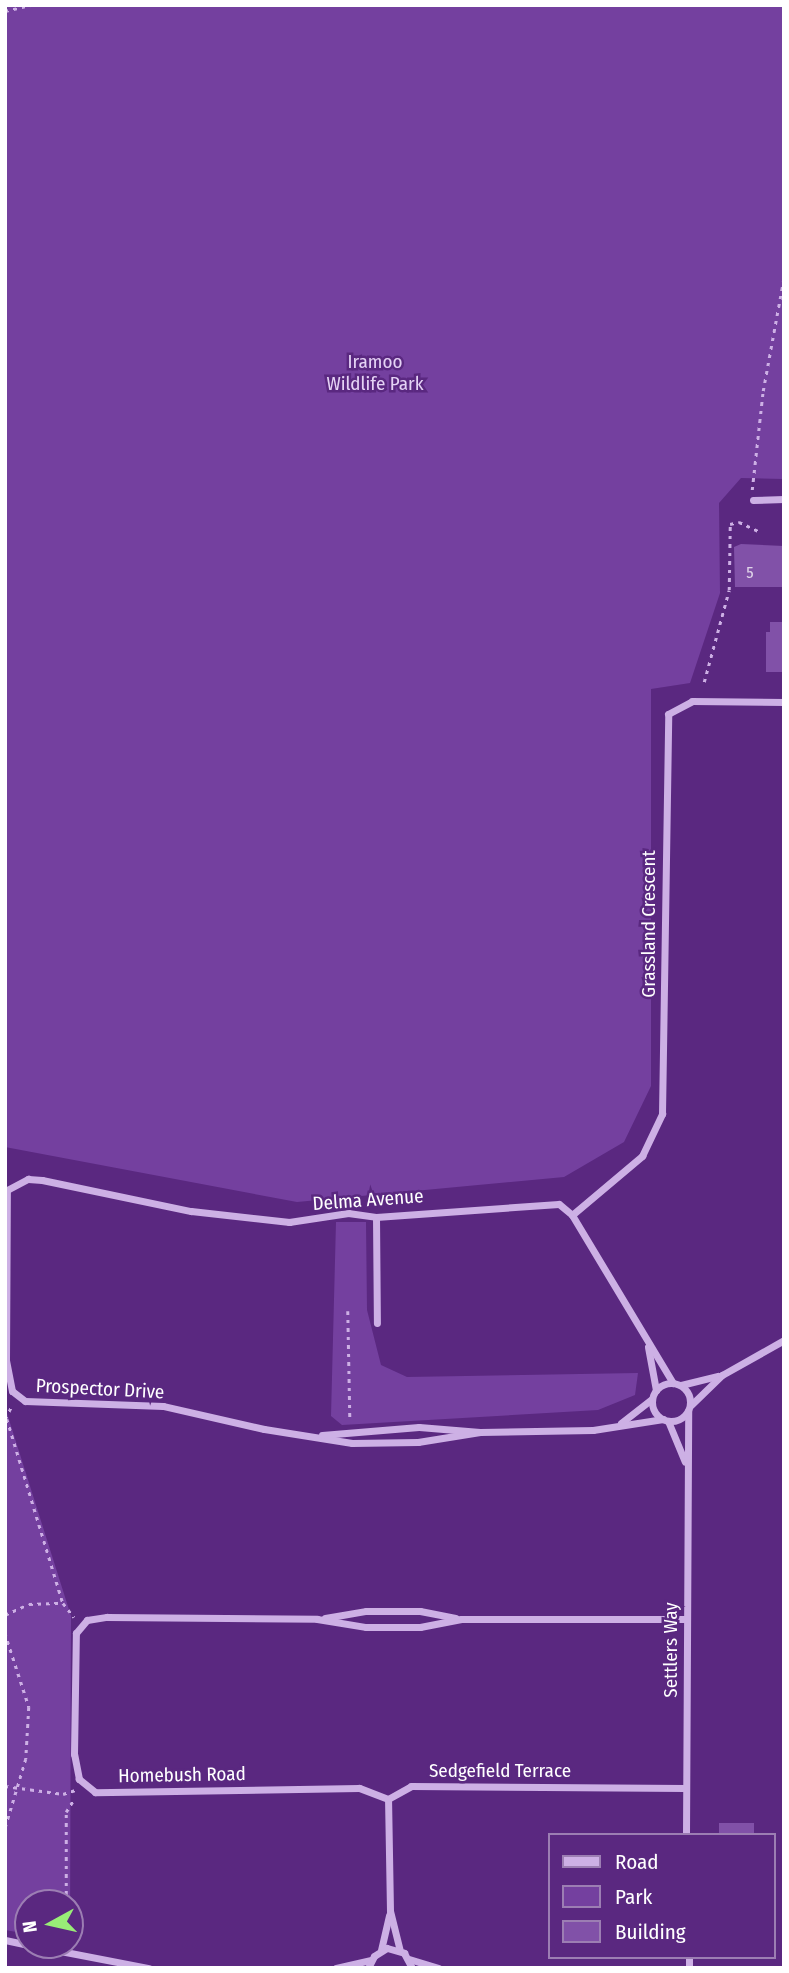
<!DOCTYPE html>
<style>
body{margin:0}
#map{position:relative;width:789px;height:1973px;overflow:hidden;background:#5a2880;font-family:"Fira Sans Condensed",sans-serif}
div>[style]{position:absolute}
[style*='--x']{left:calc(var(--x)*1px);top:calc(var(--y)*1px);width:calc(var(--w)*1px);rotate:calc(var(--a)*1deg)}
.green>*{inset:0;background:#74409f}
.building>*{inset:0;background:#8151a8;transform-origin:0 0}
.path>*{height:2.5px;margin-top:-1.25px;transform-origin:0;background:repeating-linear-gradient(90deg,#cdb0e5 0 3.5px,transparent 0 8.5px)}
.minor>*{height:7px;margin:-3.5px;padding:0 3.5px;transform-origin:3.5px;border-radius:3.5px;background:#cdb0e5}
.minor>.ring{margin:-3.5px;padding:0;box-sizing:content-box;background:none;border:7px solid #cdb0e5;border-radius:50%}
span{translate:-50% -50%;white-space:nowrap;text-align:center;line-height:1.15;-webkit-text-stroke:5px #5a2880;paint-order:stroke}
.number-label{font-size:16px;color:#e0d4e9}
.number-label span{-webkit-text-stroke-width:0}
.park-label{font-size:19px;color:#e5d3f5}
.street-label{font-size:19px;color:#fff}
.frame{position:absolute;inset:0;border:7px solid #fff;pointer-events:none}
.legend{position:absolute;left:548px;top:1833px;width:228px;height:126px;box-sizing:border-box;background:#5a2880;border:2px solid #9c7eb3;margin:0;padding:9px 12px;list-style:none;font-size:21px;color:#fff}
.legend li{display:flex;align-items:center;gap:14px;height:35px}
.legend b{width:35px;border:2px solid #9c7eb3}
.north{position:absolute;left:14px;top:1889px;width:70px;height:70px;box-sizing:border-box;background:#5a2880;border:2px solid #9c7eb3;border-radius:50%;rotate:262deg;font-size:19px;font-weight:700;line-height:28px;text-align:center;color:#fff}
.north::after{content:'';display:block;margin:auto;width:24px;height:32px;background:#99ed77;clip-path:polygon(50% 0,100% 100%,50% 72%,0 100%)}
</style>
<div id="map">
<div class="green">
<div style="clip-path:polygon(5px 5px,784px 5px,784px 479px,741px 478px,719px 503px,720px 593px,690px 683px,651px 689px,651px 1086px,624px 1142px,564px 1177px,297px 1202px,5px 1147px)"></div>
<div style="clip-path:polygon(336px 1222px,366px 1222px,367px 1310px,381px 1365px,407px 1377px,638px 1373px,635px 1395px,598px 1410px,342px 1425px,331px 1416px)"></div>
<div style="clip-path:polygon(5px 1407px,71px 1616px,70px 1941px,70px 1903px,28px 1903px,28px 1934px,5px 1930px)"></div>
</div>
<div class="building">
<div style="clip-path:polygon(741px 544px,784px 546px,784px 587px,735px 587px,734px 547px)"></div>
<div style="clip-path:polygon(770px 622px,784px 622px,784px 672px,766px 672px,766px 632px,770px 632px)"></div>
<div style="left:719px;top:1823px;width:35px;height:12px"></div>
</div>
<div class="path">
<div style="--x:5;--y:11;--w:26;--a:-13"></div>
<div style="--x:752;--y:490;--w:100;--a:-83.7"></div>
<div style="--x:763;--y:391;--w:116;--a:-79.6"></div>
<div style="--x:704;--y:682;--w:95;--a:-74.8"></div>
<div style="--x:729;--y:590;--w:66;--a:-89.1"></div>
<div style="--x:730;--y:524;--w:9;--a:-13"></div>
<div style="--x:739;--y:522;--w:21;--a:25"></div>
<div style="--x:348;--y:1311;--w:107;--a:88.9"></div>
<div style="--x:5;--y:1419;--w:16;--a:-63"></div>
<div style="--x:7;--y:1419;--w:192;--a:73.1"></div>
<div style="--x:63;--y:1603;--w:18;--a:52"></div>
<div style="--x:5;--y:1615;--w:26;--a:-25"></div>
<div style="--x:29;--y:1604;--w:34;--a:-2"></div>
<div style="--x:5;--y:1633;--w:78;--a:72"></div>
<div style="--x:29;--y:1707;--w:52;--a:93.3"></div>
<div style="--x:26;--y:1759;--w:73;--a:106.7"></div>
<div style="--x:5;--y:1786;--w:59;--a:7.9"></div>
<div style="--x:63;--y:1794;--w:13;--a:-18"></div>
<div style="--x:66;--y:1903;--w:91;--a:-90"></div>
<div style="--x:66;--y:1812;--w:15;--a:-58"></div>
</div>
<div class="minor">
<div style="--x:753;--y:500;--w:31;--a:-2"></div>
<div style="--x:572;--y:1215;--w:92;--a:-40.1"></div>
<div style="--x:642;--y:1156;--w:47;--a:-64.5"></div>
<div style="--x:662;--y:1114;--w:400;--a:-89.1"></div>
<div style="--x:668;--y:714;--w:27;--a:-28"></div>
<div style="--x:692;--y:701;--w:92;--a:0.6"></div>
<div style="--x:376;--y:1217;--w:106;--a:89.5"></div>
<div style="--x:648;--y:1347;--w:44;--a:79.5"></div>
<div class="ring" style="left:652px;top:1383px;width:31px;height:31px"></div>
<div style="--x:681;--y:1385;--w:38;--a:-14"></div>
<div style="--x:691;--y:1405;--w:43;--a:-44.1"></div>
<div style="--x:722;--y:1375;--w:71;--a:-29.4"></div>
<div style="--x:668;--y:1421;--w:44;--a:67.5"></div>
<div style="--x:621;--y:1423;--w:39;--a:-38"></div>
<div style="--x:480;--y:1432;--w:63;--a:170.8"></div>
<div style="--x:418;--y:1442;--w:66;--a:179.1"></div>
<div style="--x:352;--y:1443;--w:89;--a:-171"></div>
<div style="--x:264;--y:1429;--w:104;--a:-167.2"></div>
<div style="--x:163;--y:1406;--w:138;--a:-177.9"></div>
<div style="--x:25;--y:1401;--w:16;--a:-142"></div>
<div style="--x:12;--y:1391;--w:32;--a:-101"></div>
<div style="--x:6;--y:1360;--w:170;--a:-89.7"></div>
<div style="--x:7;--y:1190;--w:24;--a:-28"></div>
<div style="--x:28;--y:1179;--w:14;--a:4"></div>
<div style="--x:42;--y:1180;--w:152;--a:11.8"></div>
<div style="--x:191;--y:1211;--w:99;--a:6.4"></div>
<div style="--x:289;--y:1222;--w:60;--a:-8.7"></div>
<div style="--x:348;--y:1213;--w:28;--a:8"></div>
<div style="--x:376;--y:1217;--w:183;--a:-4.1"></div>
<div style="--x:559;--y:1204;--w:17;--a:40"></div>
<div style="--x:572;--y:1215;--w:196;--a:59"></div>
<div style="--x:322;--y:1435;--w:97;--a:-4.7"></div>
<div style="--x:419;--y:1427;--w:61;--a:4.7"></div>
<div style="--x:480;--y:1432;--w:113;--a:-1"></div>
<div style="--x:593;--y:1430;--w:71;--a:-8.9"></div>
<div style="--x:325;--y:1618;--w:42;--a:-9.7"></div>
<div style="--x:366;--y:1611;--w:54;--a:0"></div>
<div style="--x:420;--y:1611;--w:36;--a:11"></div>
<div style="--x:388;--y:1799;--w:31;--a:-159"></div>
<div style="--x:359;--y:1788;--w:264;--a:179.1"></div>
<div style="--x:95;--y:1792;--w:21;--a:-141"></div>
<div style="--x:79;--y:1779;--w:25;--a:-101"></div>
<div style="--x:74;--y:1754;--w:121;--a:-89.1"></div>
<div style="--x:76;--y:1633;--w:17;--a:-50"></div>
<div style="--x:87;--y:1620;--w:20;--a:-9"></div>
<div style="--x:107;--y:1617;--w:210;--a:0.5"></div>
<div style="--x:317;--y:1619;--w:50;--a:9.3"></div>
<div style="--x:366;--y:1627;--w:54;--a:0"></div>
<div style="--x:420;--y:1627;--w:42;--a:-11"></div>
<div style="--x:461;--y:1619;--w:226;--a:0"></div>
<div style="--x:686;--y:1835;--w:424;--a:-89.7"></div>
<div style="--x:5;--y:1940;--w:24;--a:12"></div>
<div style="--x:29;--y:1945;--w:122;--a:10.9"></div>
<div style="--x:381;--y:1950;--w:36;--a:-77"></div>
<div style="--x:400;--y:1951;--w:41;--a:-104"></div>
<div style="--x:390;--y:1911;--w:112;--a:-91"></div>
<div style="--x:388;--y:1799;--w:26;--a:-29"></div>
<div style="--x:411;--y:1786;--w:274;--a:0.4"></div>
<div style="--x:689;--y:1957;--w:11;--a:90"></div>
<div style="--x:409;--y:1959;--w:31;--a:17"></div>
<div style="--x:336;--y:1968;--w:36;--a:-13"></div>
<div style="--x:368;--y:1968;--w:13;--a:-63"></div>
<div style="--x:374;--y:1956;--w:15;--a:-32"></div>
<div style="--x:387;--y:1948;--w:18;--a:16"></div>
<div style="--x:404;--y:1953;--w:17;--a:62"></div>
</div>
<div class="number-label">
<span style="left:750px;top:573px">5</span>
</div>
<div class="park-label">
<span style="left:375px;top:373px">Iramoo<br>Wildlife Park</span>
</div>
<div class="street-label">
<span style="left:649px;top:924px;rotate:-90deg">Grassland Crescent</span>
<span style="left:368px;top:1200px;rotate:-4deg">Delma Avenue</span>
<span style="left:100px;top:1389px;rotate:3deg">Prospector Drive</span>
<span style="left:671px;top:1650px;rotate:-90deg">Settlers Way</span>
<span style="left:500px;top:1771px">Sedgefield Terrace</span>
<span style="left:182px;top:1775px;rotate:-1deg">Homebush Road</span>
</div>
<div class="frame"></div>
<ul class="legend">
<li><b style="height:9px;background:#cdb0e5"></b>Road</li>
<li><b style="height:19px;background:#74409f"></b>Park</li>
<li><b style="height:19px;background:#8151a8"></b>Building</li>
</ul>
<div class="north">N</div>
</div>
